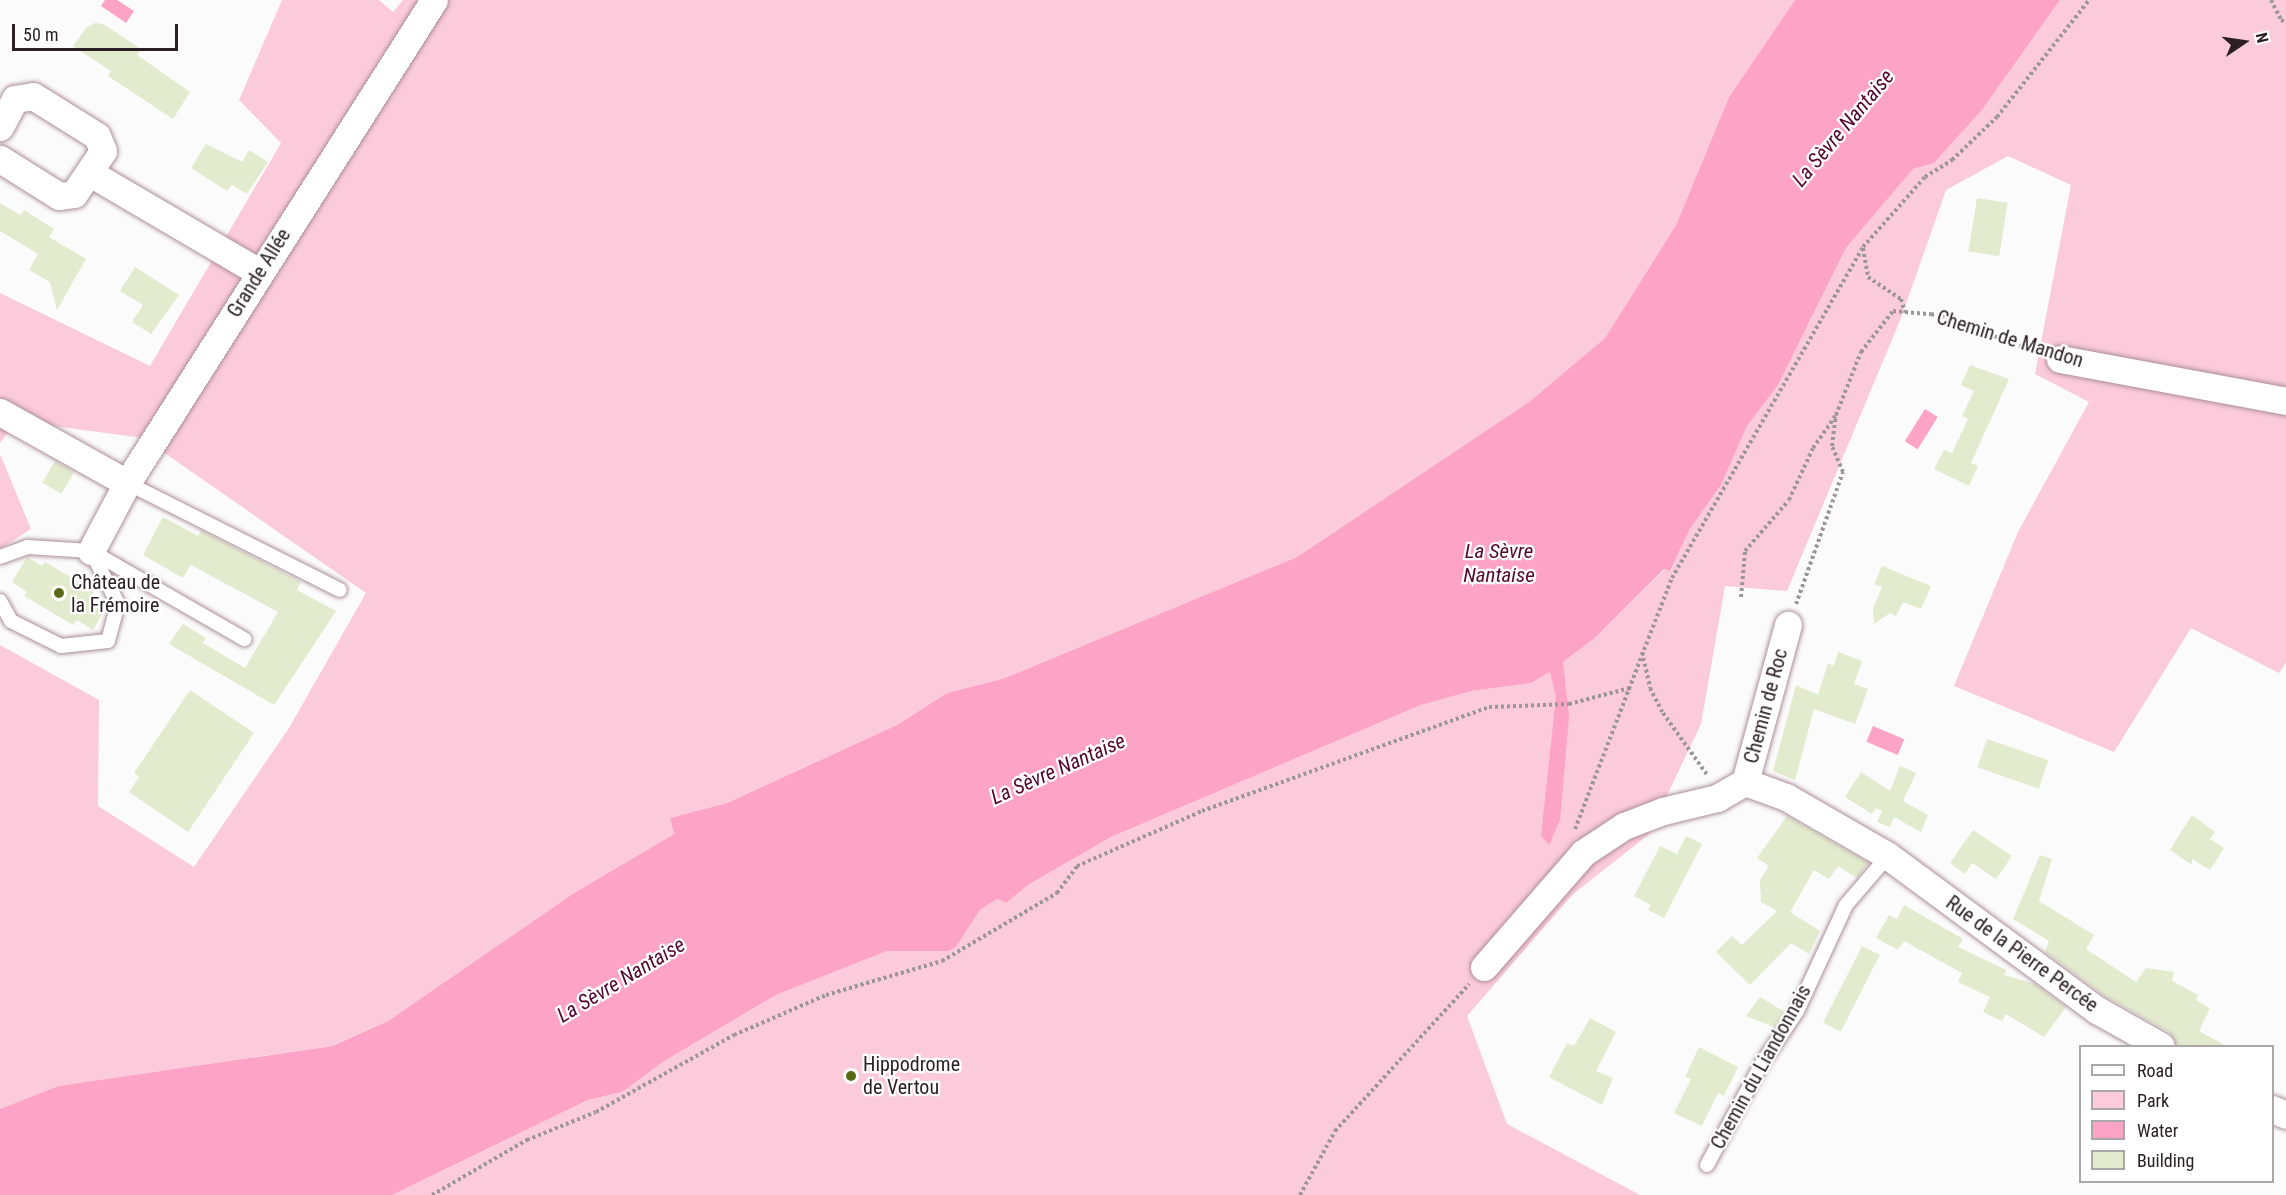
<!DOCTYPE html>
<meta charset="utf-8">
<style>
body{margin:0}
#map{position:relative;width:2286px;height:1195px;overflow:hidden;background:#fbfbfb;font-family:"Roboto Condensed",sans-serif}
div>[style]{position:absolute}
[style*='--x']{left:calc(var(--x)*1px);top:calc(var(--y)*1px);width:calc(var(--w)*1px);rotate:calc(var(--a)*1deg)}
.green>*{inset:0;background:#fbcadb}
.water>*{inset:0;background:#fca3c6;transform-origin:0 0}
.building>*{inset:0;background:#e2ebce;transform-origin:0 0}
.path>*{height:4px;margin-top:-2px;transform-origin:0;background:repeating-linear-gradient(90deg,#9c9698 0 3px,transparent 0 6px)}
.roads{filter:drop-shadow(0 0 2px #ac8e99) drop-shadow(0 0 2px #ac8e99)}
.lane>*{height:14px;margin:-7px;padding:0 7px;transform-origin:7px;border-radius:7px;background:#fff}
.street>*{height:27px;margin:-13.5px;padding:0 13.5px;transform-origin:13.5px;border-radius:13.5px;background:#fff}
.dots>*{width:16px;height:16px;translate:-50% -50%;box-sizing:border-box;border:3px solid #fff;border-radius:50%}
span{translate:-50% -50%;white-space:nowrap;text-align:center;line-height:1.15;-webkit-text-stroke:4.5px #fff;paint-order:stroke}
.street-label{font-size:20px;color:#2c2024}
.poi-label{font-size:20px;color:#2c2024}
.left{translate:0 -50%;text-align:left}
.water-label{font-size:21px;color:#550630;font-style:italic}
.legend{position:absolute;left:2079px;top:1045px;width:195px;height:138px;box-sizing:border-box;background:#fff;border:2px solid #aba6a7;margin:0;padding:8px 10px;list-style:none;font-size:18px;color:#2c2024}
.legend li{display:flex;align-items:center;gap:12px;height:30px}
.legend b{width:30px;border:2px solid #aba6a7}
.north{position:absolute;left:2214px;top:12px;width:60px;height:60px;-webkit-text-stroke:4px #fff;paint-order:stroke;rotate:77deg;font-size:16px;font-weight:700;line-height:24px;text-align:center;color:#2c2024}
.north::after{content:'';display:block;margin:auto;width:21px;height:27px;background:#2c2024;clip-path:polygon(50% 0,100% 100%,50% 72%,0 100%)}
.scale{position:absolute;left:12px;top:24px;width:166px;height:27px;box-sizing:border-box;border:3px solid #2c2024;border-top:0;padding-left:8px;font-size:18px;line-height:21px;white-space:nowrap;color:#2c2024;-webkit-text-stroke:4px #fff;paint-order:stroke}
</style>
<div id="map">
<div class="green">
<div style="clip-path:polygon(282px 0,379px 0,393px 12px,403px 0,1795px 0,1729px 97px,1676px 225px,1605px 338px,1529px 402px,1297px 557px,1005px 678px,947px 693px,897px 725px,727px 803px,670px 818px,674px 834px,574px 893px,388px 1021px,331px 1046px,58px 1086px,0 1109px,0 645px,99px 700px,98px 806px,194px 867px,289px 728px,366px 593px,143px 438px,16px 421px,0 443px,0 293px,150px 366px,281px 143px,239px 100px)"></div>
<div style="clip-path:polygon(2060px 0,2286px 0,2286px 662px,2279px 673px,2191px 628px,2114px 752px,1954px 686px,2018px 532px,2089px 402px,2035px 374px,2071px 185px,2008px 156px,1946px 190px,1901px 318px,1787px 591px,1725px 586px,1701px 724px,1648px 835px,1572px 895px,1467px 1016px,1507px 1124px,1640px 1195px,392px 1195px,588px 1100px,622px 1092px,666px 1060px,776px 995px,887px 951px,956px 947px,980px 910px,997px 899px,1006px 903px,1028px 885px,1111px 837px,1421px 705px,1470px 691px,1531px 683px,1550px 672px,1595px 638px,1665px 569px,1671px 570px,1690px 529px,1721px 485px,1747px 426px,1778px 385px,1846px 248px,1913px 169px,1934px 163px,1982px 110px)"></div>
<div style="clip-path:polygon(0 454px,31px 529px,0 549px)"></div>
</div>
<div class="water">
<div style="clip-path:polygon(105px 0,117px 0,134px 11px,126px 23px,101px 6px)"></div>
<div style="clip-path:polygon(1795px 0,2060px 0,1982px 110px,1934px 163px,1913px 169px,1846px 248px,1778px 385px,1747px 426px,1721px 485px,1690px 529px,1670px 571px,1664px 569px,1595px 638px,1563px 662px,1569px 717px,1560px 820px,1549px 845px,1541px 836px,1556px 697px,1550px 672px,1531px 683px,1471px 691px,1421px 705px,1111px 837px,1028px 885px,1006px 903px,997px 899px,980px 910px,956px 947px,948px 951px,887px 951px,776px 995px,666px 1060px,622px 1092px,588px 1100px,392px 1195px,0 1195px,0 1109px,58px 1086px,332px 1046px,388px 1021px,574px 893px,674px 834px,670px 818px,727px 803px,897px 725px,947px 693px,1005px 678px,1297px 557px,1529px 402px,1605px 338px,1676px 225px,1729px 97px)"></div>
<div style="left:1925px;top:409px;width:15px;height:38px;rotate:32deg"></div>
<div style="left:1873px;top:726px;width:34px;height:17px;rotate:23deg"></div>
</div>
<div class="building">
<div style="clip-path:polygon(95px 23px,103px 24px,141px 49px,137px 55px,190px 92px,173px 119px,108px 76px,111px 71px,73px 46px,87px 27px)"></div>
<div style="clip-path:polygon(206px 144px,242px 162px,249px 150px,268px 162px,247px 194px,232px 185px,227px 191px,191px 168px)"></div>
<div style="left:1977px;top:198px;width:31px;height:54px;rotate:9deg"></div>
<div style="clip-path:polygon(0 203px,20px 215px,24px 210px,54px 229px,49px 237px,86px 259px,57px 310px,50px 282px,29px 270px,38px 254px,0 231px)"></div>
<div style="clip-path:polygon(135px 267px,179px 295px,151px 334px,132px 322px,143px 305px,120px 291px)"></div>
<div style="clip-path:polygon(1970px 365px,2009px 379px,1971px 463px,1978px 466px,1969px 486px,1934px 469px,1944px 450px,1952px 453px,1968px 419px,1962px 416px,1974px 391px,1961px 385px)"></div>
<div style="left:55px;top:461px;width:22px;height:25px;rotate:30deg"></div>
<div style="clip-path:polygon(163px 517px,198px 536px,201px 530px,301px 582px,297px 590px,336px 611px,274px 705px,169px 644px,183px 624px,206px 638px,203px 643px,245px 668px,278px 612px,191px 565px,183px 578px,143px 555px)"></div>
<div style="clip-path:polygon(27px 557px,42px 566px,45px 562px,94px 591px,92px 595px,108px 604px,93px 630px,77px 620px,73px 625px,24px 596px,27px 592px,12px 582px)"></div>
<div style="clip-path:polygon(1882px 566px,1931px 586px,1921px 609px,1903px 602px,1896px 616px,1890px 613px,1874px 624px,1873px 608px,1882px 587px,1874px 584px)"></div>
<div style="clip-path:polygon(1838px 652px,1862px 661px,1854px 684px,1868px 689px,1855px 724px,1814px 709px,1795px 780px,1773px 771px,1796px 685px,1818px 695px,1828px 663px,1834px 666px)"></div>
<div style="clip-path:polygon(190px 690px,254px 733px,188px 832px,129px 792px,139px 777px,134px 773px)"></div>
<div style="left:1987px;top:739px;width:65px;height:30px;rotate:19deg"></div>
<div style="clip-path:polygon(1900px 766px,1916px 773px,1903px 801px,1928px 815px,1921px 832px,1894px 817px,1890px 827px,1877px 822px,1882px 811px,1876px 808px,1872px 814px,1845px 797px,1861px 772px,1890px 791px)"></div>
<div style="clip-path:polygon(2192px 815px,2215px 832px,2210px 839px,2224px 848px,2210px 870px,2192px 859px,2192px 865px,2170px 850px)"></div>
<div style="clip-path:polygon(1787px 816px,1869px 863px,1857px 878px,1838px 866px,1829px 879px,1814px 870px,1790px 912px,1820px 931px,1809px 954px,1791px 943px,1750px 985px,1716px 952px,1732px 936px,1742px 945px,1777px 911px,1761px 902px,1760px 880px,1769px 866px,1757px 858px)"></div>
<div style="clip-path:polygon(1973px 830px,2012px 856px,1996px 879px,1972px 863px,1965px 874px,1950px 863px)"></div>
<div style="clip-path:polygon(1686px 836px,1702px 844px,1664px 918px,1648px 910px,1651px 905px,1634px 896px,1660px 846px,1677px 854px)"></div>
<div style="clip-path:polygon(2040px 855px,2052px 859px,2039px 901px,2094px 935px,2086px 949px,2136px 982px,2146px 968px,2174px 972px,2172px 981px,2198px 995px,2196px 1000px,2210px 1008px,2199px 1031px,2228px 1047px,2177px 1047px,2169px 1032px,2106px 997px,2045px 952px,2049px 941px,2013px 919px)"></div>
<div style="clip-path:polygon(1904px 905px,1963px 939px,1958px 947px,2006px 970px,2004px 975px,2035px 984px,2066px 1007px,2044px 1037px,2006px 1014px,2002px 1021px,1983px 1012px,1990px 997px,1958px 982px,1962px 973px,1904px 941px,1898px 950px,1876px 938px,1889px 915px,1897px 919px)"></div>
<div style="left:1862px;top:946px;width:20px;height:86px;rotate:27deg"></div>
<div style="clip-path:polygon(1760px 997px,1785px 1012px,1774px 1027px,1746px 1016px)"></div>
<div style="clip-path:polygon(1590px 1018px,1616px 1032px,1596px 1071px,1613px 1078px,1602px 1105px,1549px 1077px,1567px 1043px,1574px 1046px)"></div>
<div style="clip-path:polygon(1699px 1047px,1738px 1067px,1724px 1096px,1718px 1093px,1702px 1126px,1674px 1113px,1691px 1079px,1685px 1077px)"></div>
</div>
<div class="path">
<div style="--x:2271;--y:0;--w:22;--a:63"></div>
<div style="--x:2281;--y:20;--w:5;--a:22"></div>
<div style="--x:1863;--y:248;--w:29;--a:80"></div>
<div style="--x:1868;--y:277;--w:40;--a:34"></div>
<div style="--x:1901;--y:299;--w:14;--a:73"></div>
<div style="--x:1741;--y:597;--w:46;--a:-85"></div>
<div style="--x:1745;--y:551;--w:67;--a:-49.2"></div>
<div style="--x:1789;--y:500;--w:57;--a:-65.2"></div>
<div style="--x:1813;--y:448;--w:39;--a:-55"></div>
<div style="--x:1796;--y:604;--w:140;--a:-70.4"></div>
<div style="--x:1843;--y:472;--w:28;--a:-113"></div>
<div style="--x:1832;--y:446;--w:31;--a:-83"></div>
<div style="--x:1836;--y:415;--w:68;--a:-68.4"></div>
<div style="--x:1861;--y:352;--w:52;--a:-52"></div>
<div style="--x:1893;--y:311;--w:38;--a:5"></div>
<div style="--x:1931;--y:314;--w:38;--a:12"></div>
<div style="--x:1968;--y:322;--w:38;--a:28"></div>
<div style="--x:2002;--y:340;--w:38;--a:18"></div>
<div style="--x:1642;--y:652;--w:37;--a:77"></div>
<div style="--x:1650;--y:688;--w:28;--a:63"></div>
<div style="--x:1663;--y:713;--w:77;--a:54.5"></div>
<div style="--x:1575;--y:829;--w:269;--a:-68.9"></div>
<div style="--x:1672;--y:578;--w:382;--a:-60"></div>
<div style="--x:1863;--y:247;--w:94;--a:-48.5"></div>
<div style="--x:1925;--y:177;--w:32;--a:-32"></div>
<div style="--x:1952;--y:160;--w:62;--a:-43.7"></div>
<div style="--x:1997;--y:117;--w:149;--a:-51.8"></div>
<div style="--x:432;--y:1195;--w:110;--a:-30.1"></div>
<div style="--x:527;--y:1140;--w:74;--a:-22.1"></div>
<div style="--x:596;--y:1112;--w:158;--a:-29.2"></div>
<div style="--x:734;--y:1035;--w:100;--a:-23.5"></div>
<div style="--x:826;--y:995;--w:121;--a:-16.3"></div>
<div style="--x:942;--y:961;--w:134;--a:-30.6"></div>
<div style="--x:1057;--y:893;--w:34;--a:-53"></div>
<div style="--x:1077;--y:866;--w:137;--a:-23.7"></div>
<div style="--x:1202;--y:811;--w:305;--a:-19.9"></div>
<div style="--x:1489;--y:707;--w:80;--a:-2.1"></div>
<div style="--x:1569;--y:704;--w:63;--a:-14.7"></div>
<div style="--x:1300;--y:1195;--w:73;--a:-61.3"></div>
<div style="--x:1335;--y:1131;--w:199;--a:-47.6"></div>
</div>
<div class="roads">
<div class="lane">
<div style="--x:127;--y:483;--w:238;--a:26.7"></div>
<div style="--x:0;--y:557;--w:29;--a:-20"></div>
<div style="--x:27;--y:547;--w:64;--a:3.6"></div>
<div style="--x:91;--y:551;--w:177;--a:29.9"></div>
<div style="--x:0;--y:601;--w:23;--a:61"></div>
<div style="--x:11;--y:621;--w:56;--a:26.6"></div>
<div style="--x:61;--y:646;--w:47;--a:-6.1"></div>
<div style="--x:108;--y:641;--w:38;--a:-75"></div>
<div style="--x:118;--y:604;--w:59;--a:-117"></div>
<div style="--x:1707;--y:1165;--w:114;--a:-61.6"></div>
<div style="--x:1761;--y:1065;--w:65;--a:-56.3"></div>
<div style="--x:1797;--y:1011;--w:117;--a:-65.2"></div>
<div style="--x:1846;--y:905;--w:65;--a:-49.4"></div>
</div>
<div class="street">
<div style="--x:0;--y:127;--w:32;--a:-62"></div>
<div style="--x:15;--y:99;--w:18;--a:-9"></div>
<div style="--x:33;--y:96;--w:75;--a:32"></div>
<div style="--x:97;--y:136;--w:16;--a:68"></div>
<div style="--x:103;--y:151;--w:52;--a:124"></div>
<div style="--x:74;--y:194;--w:15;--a:172"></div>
<div style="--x:59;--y:196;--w:70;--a:-147.9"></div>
<div style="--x:90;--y:173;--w:196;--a:30.4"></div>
<div style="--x:2060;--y:359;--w:230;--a:10.5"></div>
<div style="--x:0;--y:412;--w:145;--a:29.2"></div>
<div style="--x:91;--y:551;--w:77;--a:-62.1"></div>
<div style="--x:127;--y:483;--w:572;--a:-57.56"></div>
<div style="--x:1745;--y:782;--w:44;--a:20.1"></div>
<div style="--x:1786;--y:797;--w:118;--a:30"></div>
<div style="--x:1888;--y:856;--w:260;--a:36.4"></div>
<div style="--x:2097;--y:1010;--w:73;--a:29.4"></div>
<div style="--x:1484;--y:967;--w:151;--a:-49"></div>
<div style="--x:1583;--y:853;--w:49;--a:-33.4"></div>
<div style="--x:1624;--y:826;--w:42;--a:-21"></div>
<div style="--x:1663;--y:811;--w:56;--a:-13.5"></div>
<div style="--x:1717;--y:798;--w:32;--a:-30"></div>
<div style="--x:1745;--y:782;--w:163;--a:-74.7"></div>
<div style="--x:2272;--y:1109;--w:15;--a:23"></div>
</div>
</div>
<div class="dots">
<div style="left:59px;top:593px;background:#586a15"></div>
<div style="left:851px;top:1076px;background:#586a15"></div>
</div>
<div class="street-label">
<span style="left:259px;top:273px;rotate:-58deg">Grande Allée</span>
<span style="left:2010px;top:339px;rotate:17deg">Chemin de Mandon</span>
<span style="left:1766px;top:706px;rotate:-75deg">Chemin de Roc</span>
<span style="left:2022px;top:954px;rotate:36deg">Rue de la Pierre Percée</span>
<span style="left:1761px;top:1067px;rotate:-61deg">Chemin du Liandonnais</span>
</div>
<div class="poi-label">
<span class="left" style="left:71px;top:594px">Château de<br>la Frémoire</span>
<span class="left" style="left:863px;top:1076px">Hippodrome<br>de Vertou</span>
</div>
<div class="water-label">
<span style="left:1843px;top:128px;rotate:-50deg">La Sèvre Nantaise</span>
<span style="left:1499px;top:563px">La Sèvre<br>Nantaise</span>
<span style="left:1058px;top:769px;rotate:-24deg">La Sèvre Nantaise</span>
<span style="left:621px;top:980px;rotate:-31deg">La Sèvre Nantaise</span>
</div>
<ul class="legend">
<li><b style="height:8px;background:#fff"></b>Road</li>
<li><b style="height:16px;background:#fbcadb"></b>Park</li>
<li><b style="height:16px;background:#fca3c6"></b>Water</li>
<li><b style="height:16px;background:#e2ebce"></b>Building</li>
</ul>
<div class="north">N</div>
<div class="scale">50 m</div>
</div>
